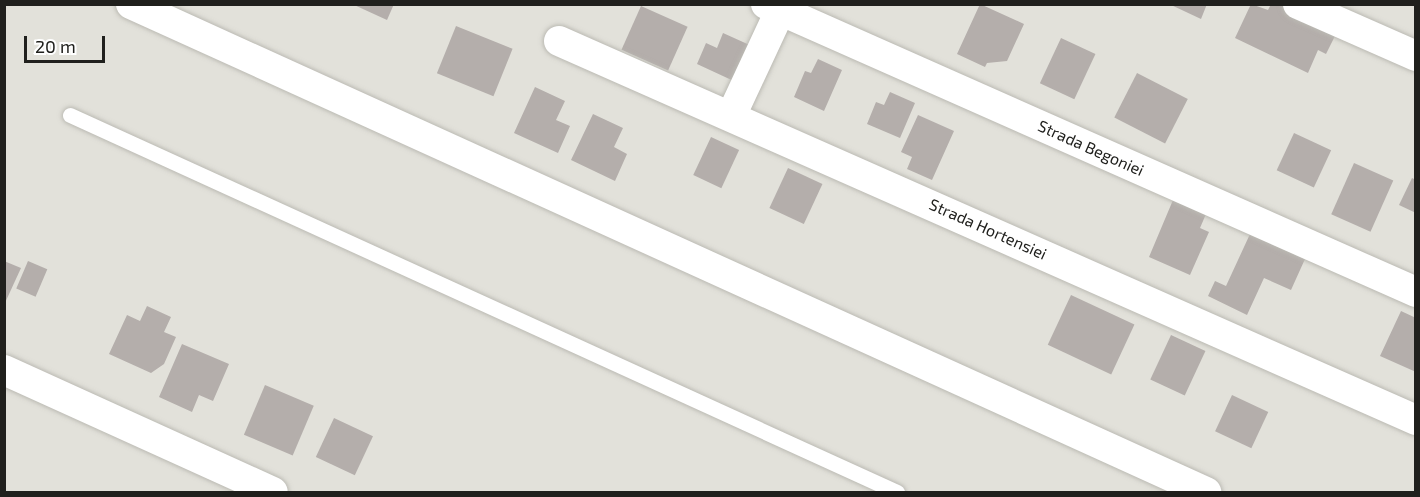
<!DOCTYPE html>
<style>
body{margin:0}
#map{position:relative;width:1420px;height:497px;overflow:hidden;background:#e2e1da;font-family:"Exo 2",sans-serif}
div>[style]{position:absolute}
[style*='--x']{left:calc(var(--x)*1px);top:calc(var(--y)*1px);width:calc(var(--w)*1px);rotate:calc(var(--a)*1deg)}
.building>*{inset:0;background:#b4aeab;transform-origin:0 0}
.roads{filter:drop-shadow(0 0 2px #bbbab3) drop-shadow(0 0 2px #bbbab3)}
.service>*{height:15px;margin:-7.5px;padding:0 7.5px;transform-origin:7.5px;border-radius:7.5px;background:#fff}
.minor>*{height:30px;margin:-15px;padding:0 15px;transform-origin:15px;border-radius:15px;background:#fff}
span{translate:-50% -50%;white-space:nowrap;text-align:center;line-height:1.15;-webkit-text-stroke:6px #fff;paint-order:stroke}
.street-label{font-size:16px;color:#20201d}
.frame{position:absolute;inset:0;border:6px solid #20201d;pointer-events:none}
.scale{position:absolute;left:24px;top:36px;width:81px;height:27px;box-sizing:border-box;border:3px solid #20201d;border-top:0;padding-left:8px;font-size:18px;line-height:21px;white-space:nowrap;color:#20201d;-webkit-text-stroke:4px #fff;paint-order:stroke}
</style>
<div id="map">
<div class="building">
<div style="clip-path:polygon(352px 4px,394px 4px,387px 20px)"></div>
<div style="clip-path:polygon(980px 4px,1024px 24px,1007px 61px,987px 63px,985px 67px,957px 54px)"></div>
<div style="clip-path:polygon(1169px 4px,1207px 4px,1201px 19px)"></div>
<div style="clip-path:polygon(1251px 4px,1268px 10px,1271px 4px,1285px 4px,1338px 30px,1326px 54px,1318px 50px,1308px 73px,1235px 38px)"></div>
<div style="left:641px;top:6px;width:51px;height:48px;rotate:24deg"></div>
<div style="left:456px;top:26px;width:61px;height:51px;rotate:22deg"></div>
<div style="clip-path:polygon(723px 33px,754px 47px,738px 83px,697px 64px,706px 43px,717px 48px)"></div>
<div style="left:1061px;top:38px;width:38px;height:50px;rotate:25deg"></div>
<div style="clip-path:polygon(818px 59px,842px 70px,824px 111px,794px 97px,805px 71px,811px 73px)"></div>
<div style="left:1137px;top:73px;width:57px;height:50px;rotate:27deg"></div>
<div style="clip-path:polygon(535px 87px,565px 101px,556px 120px,570px 126px,558px 153px,514px 133px)"></div>
<div style="clip-path:polygon(890px 92px,915px 103px,900px 138px,867px 124px,876px 102px,884px 105px)"></div>
<div style="clip-path:polygon(593px 114px,623px 128px,614px 147px,627px 154px,615px 181px,571px 160px)"></div>
<div style="clip-path:polygon(918px 115px,954px 131px,932px 180px,907px 169px,912px 157px,901px 152px)"></div>
<div style="left:1294px;top:133px;width:41px;height:41px;rotate:25deg"></div>
<div style="left:711px;top:137px;width:31px;height:42px;rotate:25deg"></div>
<div style="left:1354px;top:163px;width:43px;height:56px;rotate:24deg"></div>
<div style="left:788px;top:168px;width:38px;height:44px;rotate:25deg"></div>
<div style="clip-path:polygon(1412px 178px,1416px 180px,1416px 213px,1399px 205px)"></div>
<div style="clip-path:polygon(1173px 200px,1206px 214px,1200px 228px,1209px 232px,1190px 275px,1149px 257px)"></div>
<div style="clip-path:polygon(1250px 234px,1305px 259px,1291px 290px,1264px 278px,1247px 315px,1208px 296px,1215px 281px,1226px 286px)"></div>
<div style="clip-path:polygon(4px 261px,21px 268px,4px 305px)"></div>
<div style="left:28px;top:261px;width:21px;height:30px;rotate:23deg"></div>
<div style="left:1071px;top:295px;width:70px;height:55px;rotate:25deg"></div>
<div style="clip-path:polygon(147px 306px,171px 317px,164px 332px,176px 337px,164px 364px,151px 373px,109px 354px,127px 315px,140px 321px)"></div>
<div style="clip-path:polygon(1401px 311px,1416px 318px,1416px 372px,1380px 356px)"></div>
<div style="left:1171px;top:335px;width:38px;height:49px;rotate:25deg"></div>
<div style="clip-path:polygon(182px 344px,229px 364px,213px 401px,199px 395px,192px 412px,159px 397px)"></div>
<div style="left:265px;top:385px;width:53px;height:54px;rotate:23deg"></div>
<div style="left:1232px;top:395px;width:40px;height:40px;rotate:25deg"></div>
<div style="left:334px;top:418px;width:43px;height:43px;rotate:25deg"></div>
</div>
<div class="roads">
<div class="service">
<div style="--x:70;--y:115;--w:909;--a:24.51"></div>
</div>
<div class="minor">
<div style="--x:131;--y:4;--w:1181;--a:24.42"></div>
<div style="--x:766;--y:4;--w:711;--a:23.9"></div>
<div style="--x:1298;--y:4;--w:129;--a:23.8"></div>
<div style="--x:559;--y:41;--w:937;--a:23.86"></div>
<div style="--x:732;--y:114;--w:114;--a:-65"></div>
<div style="--x:4;--y:370;--w:295;--a:24.4"></div>
</div>
</div>
<div class="street-label">
<span style="left:1091px;top:148px;rotate:24deg">Strada Begoniei</span>
<span style="left:988px;top:229px;rotate:24deg">Strada Hortensiei</span>
</div>
<div class="frame"></div>
<div class="scale">20 m</div>
</div>
